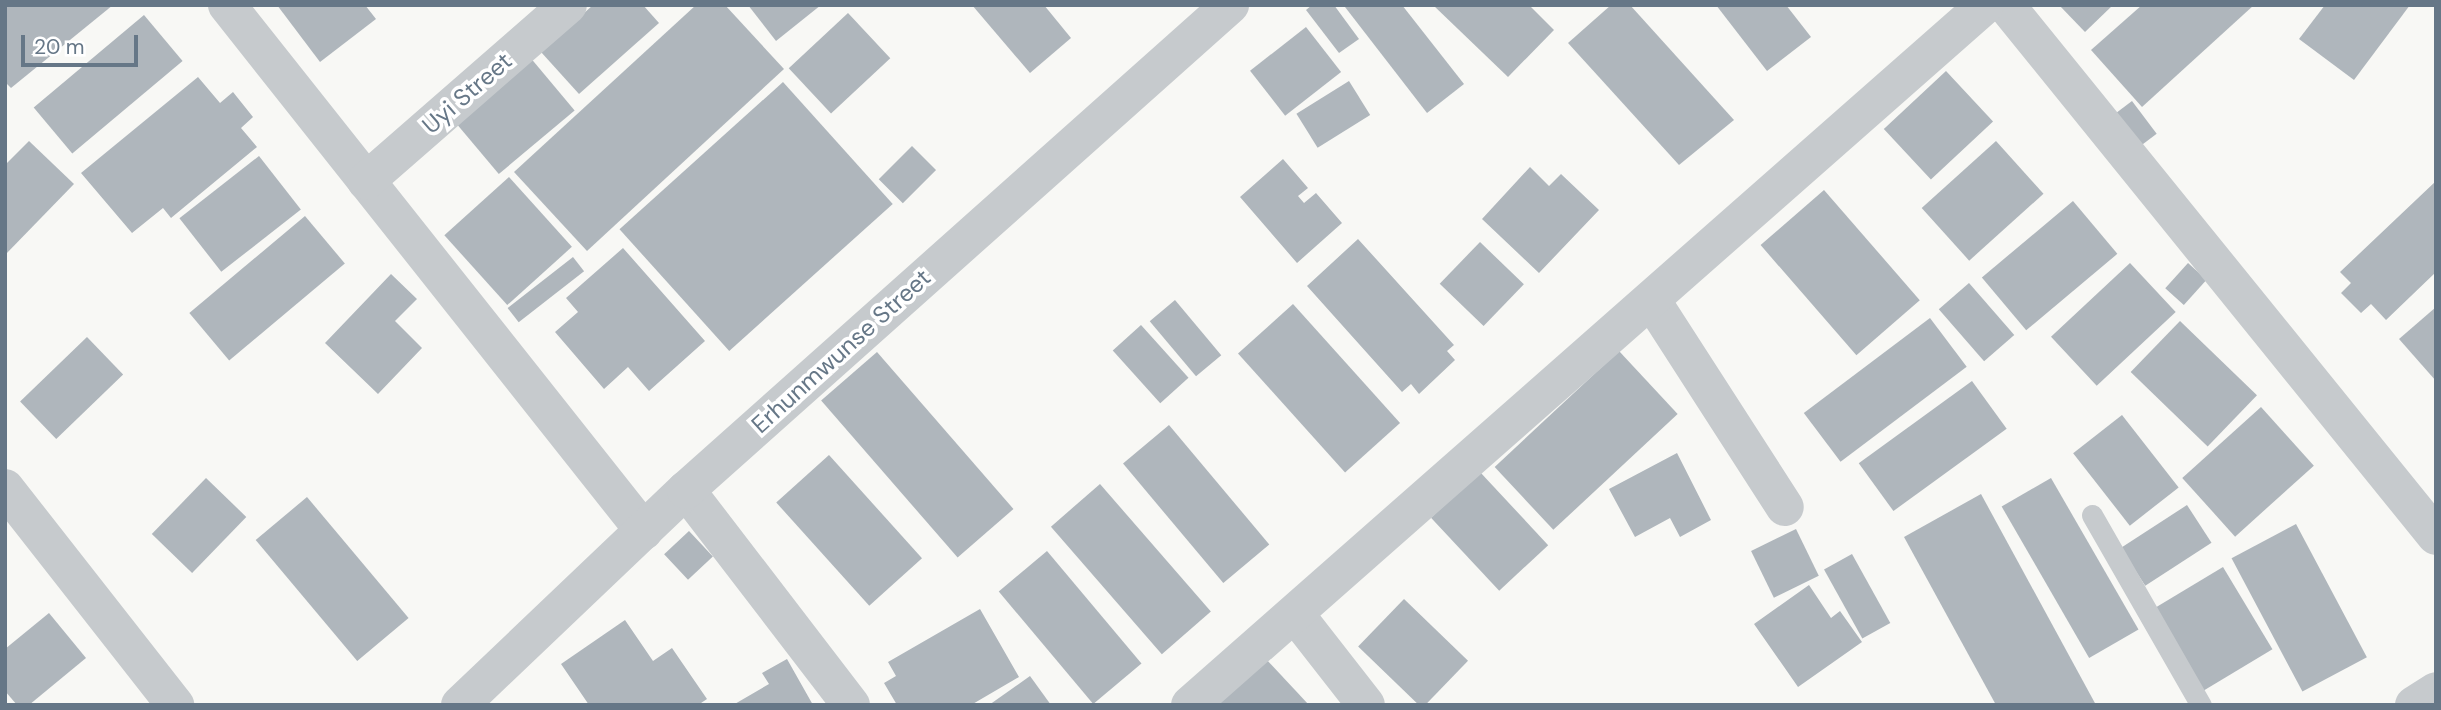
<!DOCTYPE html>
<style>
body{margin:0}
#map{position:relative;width:2441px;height:710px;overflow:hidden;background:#f8f8f5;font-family:"DM Sans",sans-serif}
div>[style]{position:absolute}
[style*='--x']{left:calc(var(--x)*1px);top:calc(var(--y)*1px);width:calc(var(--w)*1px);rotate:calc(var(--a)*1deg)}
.building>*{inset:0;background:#afb6bc;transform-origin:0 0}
.service>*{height:21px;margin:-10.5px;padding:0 10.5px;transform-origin:10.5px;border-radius:10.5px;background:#c6cacd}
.minor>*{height:38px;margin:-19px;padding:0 19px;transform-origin:19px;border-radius:19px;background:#c6cacd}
span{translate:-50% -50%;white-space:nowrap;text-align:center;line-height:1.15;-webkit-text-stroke:7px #fff;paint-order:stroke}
.street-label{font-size:24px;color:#667787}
.frame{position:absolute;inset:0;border:7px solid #667787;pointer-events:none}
.scale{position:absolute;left:21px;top:35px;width:117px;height:32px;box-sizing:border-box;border:4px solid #667787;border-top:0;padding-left:9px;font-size:21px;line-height:24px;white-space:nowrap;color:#667787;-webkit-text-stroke:5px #fff;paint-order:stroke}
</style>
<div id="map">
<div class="building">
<div style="clip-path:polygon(7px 5px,113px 5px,11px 88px,5px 82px)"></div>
<div style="clip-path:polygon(277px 5px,365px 5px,376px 19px,320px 62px)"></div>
<div style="clip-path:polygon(593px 5px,643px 5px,659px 23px,579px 94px,541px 52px)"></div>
<div style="clip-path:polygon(696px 5px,725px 5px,784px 69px,587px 251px,514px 172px)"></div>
<div style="clip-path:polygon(748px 5px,821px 5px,776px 41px)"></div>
<div style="clip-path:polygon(972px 5px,1044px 5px,1071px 38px,1030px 73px)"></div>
<div style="clip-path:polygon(1312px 5px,1334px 5px,1359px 39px,1339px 53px,1306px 10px)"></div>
<div style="clip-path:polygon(1402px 5px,1464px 84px,1427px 113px,1345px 7px)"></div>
<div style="clip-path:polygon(1433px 5px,1529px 5px,1554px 30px,1508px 77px)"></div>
<div style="clip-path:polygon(1611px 5px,1630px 5px,1734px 120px,1679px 165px,1568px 43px)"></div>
<div style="clip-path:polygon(1716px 5px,1786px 5px,1811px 37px,1767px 71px)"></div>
<div style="clip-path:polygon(2059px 5px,2113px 5px,2085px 32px)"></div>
<div style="clip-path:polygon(2142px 5px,2254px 5px,2142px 107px,2091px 50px)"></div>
<div style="clip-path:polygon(2325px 5px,2410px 5px,2354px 80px,2299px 39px)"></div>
<div style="left:848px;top:13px;width:62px;height:81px;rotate:47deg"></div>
<div style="left:144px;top:15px;width:60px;height:144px;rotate:50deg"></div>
<div style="left:1306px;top:27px;width:57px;height:71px;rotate:52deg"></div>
<div style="left:529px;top:56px;width:71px;height:99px;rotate:50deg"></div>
<div style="left:1946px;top:71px;width:69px;height:85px;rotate:47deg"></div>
<div style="clip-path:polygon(198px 77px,220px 103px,233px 92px,253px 117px,241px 128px,257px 147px,171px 218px,163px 208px,132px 233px,81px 173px)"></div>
<div style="left:1349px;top:81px;width:40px;height:62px;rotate:58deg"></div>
<div style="left:783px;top:82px;width:164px;height:220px;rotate:48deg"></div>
<div style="left:2132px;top:101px;width:41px;height:22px;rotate:53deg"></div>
<div style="clip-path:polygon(29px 141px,74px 184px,5px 255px,5px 165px)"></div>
<div style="left:1996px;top:141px;width:71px;height:100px;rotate:48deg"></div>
<div style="left:912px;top:146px;width:34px;height:47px;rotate:45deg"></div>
<div style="left:259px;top:156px;width:68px;height:101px;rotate:52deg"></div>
<div style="clip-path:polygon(1283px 159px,1308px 188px,1298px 196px,1304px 203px,1316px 193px,1342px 223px,1297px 263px,1240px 197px)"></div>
<div style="clip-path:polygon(1530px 167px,1549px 186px,1561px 174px,1599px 210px,1539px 273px,1482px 219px)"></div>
<div style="left:509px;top:177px;width:94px;height:87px;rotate:48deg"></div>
<div style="clip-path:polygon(2436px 181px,2436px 272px,2386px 320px,2371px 304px,2361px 313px,2341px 293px,2351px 283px,2340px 272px)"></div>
<div style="left:1824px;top:190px;width:146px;height:84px;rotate:49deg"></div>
<div style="left:2073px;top:201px;width:69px;height:119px;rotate:50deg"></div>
<div style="left:305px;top:216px;width:62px;height:151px;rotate:50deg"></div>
<div style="clip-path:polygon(1358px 239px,1454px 345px,1447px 351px,1455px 360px,1419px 394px,1411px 384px,1402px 392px,1307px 286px)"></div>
<div style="left:1480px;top:242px;width:61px;height:58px;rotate:44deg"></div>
<div style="clip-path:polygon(623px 248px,705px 341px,649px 391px,628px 367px,604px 389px,555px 332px,578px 312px,566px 298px)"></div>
<div style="left:573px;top:257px;width:18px;height:83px;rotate:52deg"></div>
<div style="left:2130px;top:263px;width:67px;height:108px;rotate:47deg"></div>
<div style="left:2188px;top:263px;width:25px;height:34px;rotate:42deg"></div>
<div style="clip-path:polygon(391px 274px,417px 299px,395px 321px,422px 348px,378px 394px,325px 343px)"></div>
<div style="left:1969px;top:283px;width:69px;height:40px;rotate:49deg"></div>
<div style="left:1175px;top:300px;width:72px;height:33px;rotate:50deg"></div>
<div style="left:1293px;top:304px;width:160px;height:74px;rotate:48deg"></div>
<div style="clip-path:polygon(2436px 307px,2436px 381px,2399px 339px)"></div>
<div style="left:1930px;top:318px;width:61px;height:158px;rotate:53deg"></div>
<div style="left:2180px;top:321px;width:107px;height:71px;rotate:44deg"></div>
<div style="left:1141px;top:325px;width:71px;height:38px;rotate:48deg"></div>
<div style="left:87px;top:337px;width:52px;height:93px;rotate:46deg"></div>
<div style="left:1619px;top:351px;width:86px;height:170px;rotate:47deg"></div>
<div style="left:877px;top:352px;width:208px;height:74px;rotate:49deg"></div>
<div style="left:1972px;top:381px;width:59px;height:140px;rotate:54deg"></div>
<div style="left:2261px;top:407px;width:79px;height:106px;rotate:48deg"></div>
<div style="left:2122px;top:415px;width:92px;height:62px;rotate:52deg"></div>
<div style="left:1169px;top:425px;width:156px;height:60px;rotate:50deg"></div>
<div style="clip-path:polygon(1677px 453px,1711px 520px,1680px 537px,1670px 518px,1635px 537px,1609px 489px)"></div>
<div style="left:829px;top:455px;width:139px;height:71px;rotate:48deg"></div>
<div style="left:1480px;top:472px;width:100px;height:67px;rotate:47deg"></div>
<div style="left:206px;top:478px;width:56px;height:78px;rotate:44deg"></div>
<div style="left:2051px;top:478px;width:175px;height:57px;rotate:60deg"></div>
<div style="left:1100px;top:484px;width:169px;height:65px;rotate:49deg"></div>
<div style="clip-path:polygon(1981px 494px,2096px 705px,1996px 705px,1904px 537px)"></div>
<div style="left:307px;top:497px;width:158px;height:67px;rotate:50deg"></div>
<div style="left:2187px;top:505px;width:45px;height:79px;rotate:57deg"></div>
<div style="left:2296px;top:524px;width:151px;height:73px;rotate:62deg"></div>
<div style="left:1796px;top:529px;width:52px;height:50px;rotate:64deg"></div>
<div style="left:689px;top:531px;width:35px;height:34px;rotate:47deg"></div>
<div style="left:1047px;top:551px;width:147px;height:63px;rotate:50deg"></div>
<div style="left:1852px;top:554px;width:79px;height:32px;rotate:61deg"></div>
<div style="left:2223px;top:567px;width:96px;height:82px;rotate:59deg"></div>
<div style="clip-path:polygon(1809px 585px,1831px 618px,1840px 611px,1862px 642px,1798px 687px,1754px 624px)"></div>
<div style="left:1404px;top:599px;width:89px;height:66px;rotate:44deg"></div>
<div style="clip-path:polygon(980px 609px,1019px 677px,971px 705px,897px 705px,884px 683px,896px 676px,888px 662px)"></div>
<div style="clip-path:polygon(49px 613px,86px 658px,29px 705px,17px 705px,5px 691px,5px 649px)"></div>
<div style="clip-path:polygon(625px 620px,653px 661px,672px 648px,707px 699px,698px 705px,589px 705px,561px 664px)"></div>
<div style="clip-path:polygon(787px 659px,813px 705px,733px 705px,769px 684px,762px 673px)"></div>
<div style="clip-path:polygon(1266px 659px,1309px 705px,1216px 705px)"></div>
<div style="clip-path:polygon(1030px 676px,1051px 705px,989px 705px)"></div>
</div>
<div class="service">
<div style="--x:2092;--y:515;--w:219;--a:60.2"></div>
</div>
<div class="minor">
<div style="--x:227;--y:5;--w:671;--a:51.59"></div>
<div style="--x:2006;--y:5;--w:683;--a:51"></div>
<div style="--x:366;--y:181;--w:268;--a:-41.1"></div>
<div style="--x:1652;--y:301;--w:245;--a:57.2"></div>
<div style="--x:5;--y:488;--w:276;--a:51.9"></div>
<div style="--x:686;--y:490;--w:271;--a:52.5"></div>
<div style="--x:1295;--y:614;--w:115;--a:52"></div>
<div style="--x:460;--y:705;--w:312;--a:-43.6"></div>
<div style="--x:686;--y:490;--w:729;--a:-41.72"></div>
<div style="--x:1190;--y:705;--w:1059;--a:-41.36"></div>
<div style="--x:2414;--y:705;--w:26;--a:-32"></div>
</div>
<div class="street-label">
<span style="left:467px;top:93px;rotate:-41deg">Uyi Street</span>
<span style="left:841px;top:351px;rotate:-42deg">Erhunmwunse Street</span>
</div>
<div class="frame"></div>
<div class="scale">20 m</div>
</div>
